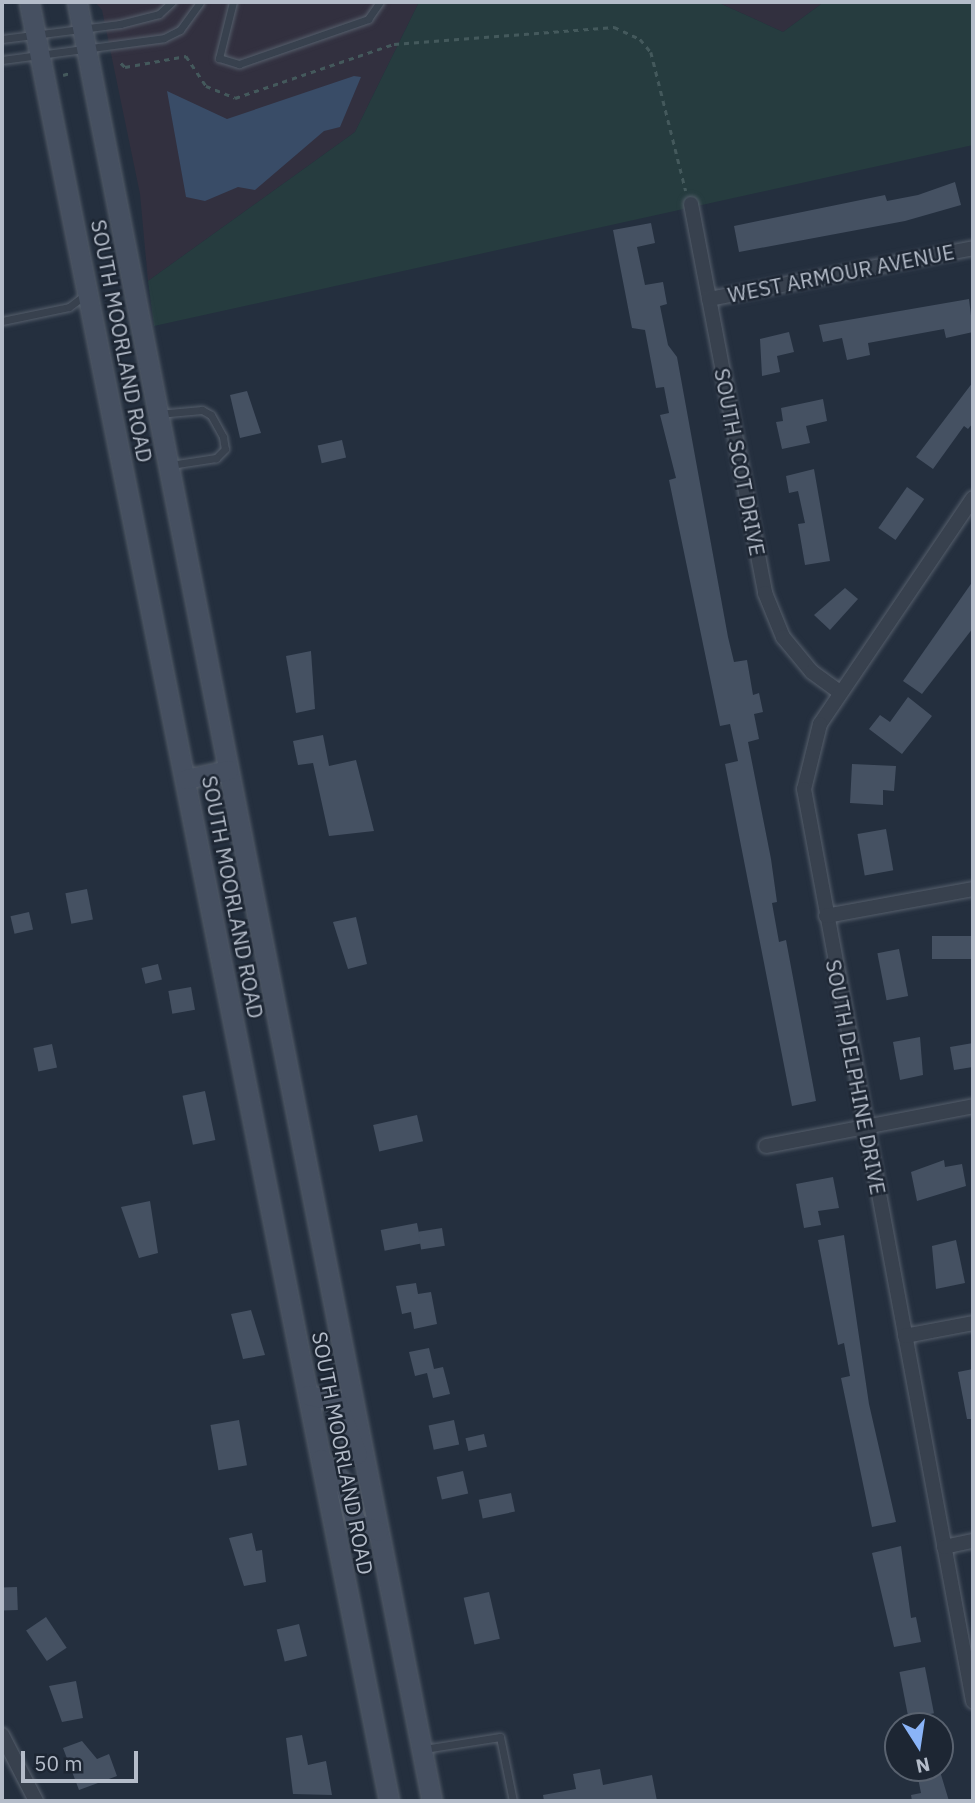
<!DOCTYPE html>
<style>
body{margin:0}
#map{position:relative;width:975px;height:1803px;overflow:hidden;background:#242f3e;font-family:"IBM Plex Sans",sans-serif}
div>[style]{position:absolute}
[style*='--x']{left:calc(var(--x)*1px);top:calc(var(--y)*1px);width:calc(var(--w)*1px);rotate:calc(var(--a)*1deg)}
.medical>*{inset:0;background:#32303f}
.green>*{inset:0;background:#263c3f}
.water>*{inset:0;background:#394c67}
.building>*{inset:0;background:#455162;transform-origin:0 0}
.path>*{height:2.5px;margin-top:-1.25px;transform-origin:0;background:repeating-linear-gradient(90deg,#44595c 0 5px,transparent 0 10px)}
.roads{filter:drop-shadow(0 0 2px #565f6c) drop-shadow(0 0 2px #565f6c)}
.lane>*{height:7px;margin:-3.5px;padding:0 3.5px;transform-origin:3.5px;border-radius:3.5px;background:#38414e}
.street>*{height:14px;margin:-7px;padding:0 7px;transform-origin:7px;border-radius:7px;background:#38414e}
.secondary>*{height:19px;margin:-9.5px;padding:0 9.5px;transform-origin:9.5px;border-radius:9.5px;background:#465061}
span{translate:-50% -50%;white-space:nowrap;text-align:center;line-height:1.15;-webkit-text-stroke:5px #1d2633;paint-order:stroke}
.street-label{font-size:21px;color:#b4bcc9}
.frame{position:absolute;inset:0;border:4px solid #b4bcc9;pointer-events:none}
.north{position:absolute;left:884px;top:1712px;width:70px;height:70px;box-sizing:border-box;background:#1d2633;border:2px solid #59626f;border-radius:50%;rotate:168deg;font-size:19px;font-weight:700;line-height:28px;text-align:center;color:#b4bcc9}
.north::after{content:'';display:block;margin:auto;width:24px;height:32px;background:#8ab4f8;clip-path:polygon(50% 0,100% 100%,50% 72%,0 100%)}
.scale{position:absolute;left:21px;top:1751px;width:117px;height:32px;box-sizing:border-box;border:4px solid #b4bcc9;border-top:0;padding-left:9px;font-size:21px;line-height:24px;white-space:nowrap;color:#b4bcc9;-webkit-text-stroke:5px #1d2633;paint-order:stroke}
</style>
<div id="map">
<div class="medical">
<div style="clip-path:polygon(95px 2px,419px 2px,355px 132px,148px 281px,140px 194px,102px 10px)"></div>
<div style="clip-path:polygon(717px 2px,824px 2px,783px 32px)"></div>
</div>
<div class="green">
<div style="clip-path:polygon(419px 2px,717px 2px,783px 32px,824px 2px,973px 2px,973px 145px,154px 326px,148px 281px,355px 132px)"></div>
</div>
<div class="water">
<div style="clip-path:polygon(354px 76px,361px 77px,340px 127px,324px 131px,255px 190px,238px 187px,205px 201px,186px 197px,167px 91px,227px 119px)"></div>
</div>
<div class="building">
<div style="clip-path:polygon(955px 182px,961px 205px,905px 221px,739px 252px,734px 226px,885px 195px,887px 201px,918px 195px)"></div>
<div style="clip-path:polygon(651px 223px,655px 243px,637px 247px,645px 285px,663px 282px,667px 304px,660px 306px,668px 345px,677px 357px,728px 637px,734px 662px,747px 660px,753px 695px,759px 693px,763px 712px,754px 714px,759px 739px,748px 742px,771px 859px,777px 902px,772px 903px,779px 942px,786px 940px,816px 1101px,792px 1106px,725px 764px,738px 761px,730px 724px,720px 726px,669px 480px,676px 478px,660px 415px,669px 413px,664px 387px,656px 388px,645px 330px,632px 328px,613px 230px)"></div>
<div style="clip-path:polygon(969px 299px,973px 332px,946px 338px,944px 329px,868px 343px,870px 355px,847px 360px,842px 338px,823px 342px,819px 325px)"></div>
<div style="clip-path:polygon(789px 332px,794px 352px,777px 356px,780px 372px,762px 376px,760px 339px)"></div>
<div style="clip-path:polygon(973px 382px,973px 423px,968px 429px,964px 426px,933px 469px,916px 457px)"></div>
<div style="clip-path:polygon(247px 391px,261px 433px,240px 438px,230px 395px)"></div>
<div style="clip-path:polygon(823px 399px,827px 421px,806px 426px,810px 443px,782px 449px,776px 422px,783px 421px,781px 408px)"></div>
<div style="left:342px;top:440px;width:18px;height:25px;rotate:77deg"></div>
<div style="clip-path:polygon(814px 469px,830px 561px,805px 565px,798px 524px,805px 523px,798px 491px,789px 493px,786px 476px)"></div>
<div style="left:907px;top:487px;width:21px;height:50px;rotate:35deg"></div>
<div style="clip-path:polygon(973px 581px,973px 628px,922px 694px,903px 681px)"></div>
<div style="clip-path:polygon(845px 588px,858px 599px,830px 630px,814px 615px)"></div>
<div style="clip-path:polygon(311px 651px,315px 709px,296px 713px,286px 656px)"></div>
<div style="clip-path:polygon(908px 697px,932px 716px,902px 754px,869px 729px,880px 715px,890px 722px)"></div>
<div style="clip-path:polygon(323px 735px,329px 766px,356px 760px,374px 831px,329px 836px,313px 763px,298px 765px,293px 741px)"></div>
<div style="clip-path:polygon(852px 764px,896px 766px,894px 791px,883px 790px,883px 805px,850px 803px)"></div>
<div style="left:886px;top:829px;width:42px;height:29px;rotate:80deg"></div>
<div style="left:87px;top:889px;width:31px;height:22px;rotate:79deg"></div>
<div style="left:29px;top:912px;width:18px;height:19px;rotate:77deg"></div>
<div style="clip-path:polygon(356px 917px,367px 964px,348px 969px,333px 922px)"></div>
<div style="left:973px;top:936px;width:23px;height:41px;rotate:90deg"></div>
<div style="left:899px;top:949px;width:48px;height:22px;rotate:79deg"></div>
<div style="left:158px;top:964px;width:16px;height:17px;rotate:76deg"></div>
<div style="left:191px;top:987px;width:23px;height:23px;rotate:80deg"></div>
<div style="clip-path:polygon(920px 1037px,923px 1075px,900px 1080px,893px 1042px)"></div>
<div style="clip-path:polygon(973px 1043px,973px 1067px,954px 1070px,950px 1047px)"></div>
<div style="left:52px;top:1044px;width:24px;height:19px;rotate:78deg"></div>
<div style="left:205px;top:1091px;width:50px;height:23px;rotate:78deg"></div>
<div style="left:417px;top:1115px;width:27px;height:45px;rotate:77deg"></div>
<div style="clip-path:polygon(944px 1160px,945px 1167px,962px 1164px,966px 1186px,917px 1201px,911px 1172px)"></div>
<div style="clip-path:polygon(833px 1177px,839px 1208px,818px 1211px,821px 1225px,804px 1228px,796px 1184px)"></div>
<div style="clip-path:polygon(150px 1201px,158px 1253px,139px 1258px,121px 1207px)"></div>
<div style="left:417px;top:1223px;width:21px;height:37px;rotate:79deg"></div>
<div style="left:442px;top:1228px;width:18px;height:24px;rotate:81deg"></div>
<div style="clip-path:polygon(844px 1235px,869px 1404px,896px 1522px,872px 1527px,841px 1378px,850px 1376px,844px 1343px,838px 1345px,818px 1240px)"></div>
<div style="clip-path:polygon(956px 1240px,965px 1283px,936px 1289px,932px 1246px)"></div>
<div style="clip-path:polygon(416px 1283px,418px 1294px,431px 1292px,437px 1324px,414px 1329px,411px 1312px,402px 1314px,396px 1286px)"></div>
<div style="clip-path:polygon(251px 1310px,265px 1355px,243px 1359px,231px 1314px)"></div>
<div style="clip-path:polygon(429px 1348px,434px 1369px,443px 1367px,450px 1394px,433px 1398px,427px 1373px,415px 1376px,409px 1352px)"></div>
<div style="clip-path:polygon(973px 1369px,973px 1419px,967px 1419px,958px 1372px)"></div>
<div style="left:239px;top:1420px;width:46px;height:29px;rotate:80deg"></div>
<div style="left:454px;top:1420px;width:25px;height:26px;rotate:78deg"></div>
<div style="left:484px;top:1434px;width:13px;height:19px;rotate:77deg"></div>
<div style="left:463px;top:1471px;width:23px;height:27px;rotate:77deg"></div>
<div style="left:511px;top:1493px;width:19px;height:33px;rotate:78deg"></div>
<div style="clip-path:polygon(252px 1533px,256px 1551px,262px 1550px,266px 1582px,244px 1586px,229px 1538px)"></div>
<div style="clip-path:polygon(901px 1546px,911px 1618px,916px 1617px,921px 1642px,894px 1647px,872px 1553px)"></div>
<div style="left:17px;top:1587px;width:23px;height:15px;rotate:88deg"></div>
<div style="left:489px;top:1592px;width:48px;height:26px;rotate:77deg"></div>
<div style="left:46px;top:1617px;width:37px;height:24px;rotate:56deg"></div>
<div style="left:299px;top:1624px;width:33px;height:23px;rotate:76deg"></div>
<div style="left:925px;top:1667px;width:47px;height:26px;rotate:79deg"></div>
<div style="clip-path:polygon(76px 1681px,83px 1718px,62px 1722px,49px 1686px)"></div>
<div style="clip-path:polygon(302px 1735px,308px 1765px,326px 1761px,332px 1795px,293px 1794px,286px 1738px)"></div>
<div style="clip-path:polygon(82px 1741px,97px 1759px,109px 1754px,117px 1776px,79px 1790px,63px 1748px)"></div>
<div style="clip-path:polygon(916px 1768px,939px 1768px,949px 1801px,912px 1801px,911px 1795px,921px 1793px)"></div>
<div style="clip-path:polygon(600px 1769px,603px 1785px,652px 1775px,657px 1801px,544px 1801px,543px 1795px,576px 1789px,573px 1774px)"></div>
</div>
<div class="path">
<div style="--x:121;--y:63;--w:6;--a:45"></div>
<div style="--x:125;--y:67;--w:62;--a:-10.2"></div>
<div style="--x:186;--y:56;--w:36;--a:56"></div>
<div style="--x:206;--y:86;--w:31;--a:22"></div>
<div style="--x:235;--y:98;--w:168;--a:-18.8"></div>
<div style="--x:394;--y:44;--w:221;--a:-4.4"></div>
<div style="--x:614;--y:27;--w:29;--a:25"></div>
<div style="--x:640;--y:39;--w:17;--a:50"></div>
<div style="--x:651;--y:52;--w:143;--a:75.9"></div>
<div style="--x:63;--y:75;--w:7;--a:-16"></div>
</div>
<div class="roads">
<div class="lane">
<div style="--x:233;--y:2;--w:58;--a:104"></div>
<div style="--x:219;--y:58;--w:21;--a:17"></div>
<div style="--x:239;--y:64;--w:137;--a:-19.2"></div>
<div style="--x:368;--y:19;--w:21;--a:-55"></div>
<div style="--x:2;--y:39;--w:119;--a:-7.2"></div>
<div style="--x:120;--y:24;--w:40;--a:-14.4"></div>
<div style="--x:159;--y:14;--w:18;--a:-43"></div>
<div style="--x:2;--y:60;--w:163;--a:-7.7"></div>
<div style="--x:164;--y:38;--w:18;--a:-27"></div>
<div style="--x:180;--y:30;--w:34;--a:-54"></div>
<div style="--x:2;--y:321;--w:68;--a:-11.8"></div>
<div style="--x:69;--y:307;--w:21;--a:-37"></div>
<div style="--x:158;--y:414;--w:44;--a:-5.2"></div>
<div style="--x:202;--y:410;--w:10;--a:29"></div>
<div style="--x:211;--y:415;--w:25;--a:61"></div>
<div style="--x:223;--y:437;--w:12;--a:81"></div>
<div style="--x:225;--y:449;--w:13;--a:135"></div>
<div style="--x:216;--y:458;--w:46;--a:171.2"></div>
<div style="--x:424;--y:1749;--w:77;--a:-9"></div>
<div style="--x:500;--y:1737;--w:65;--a:78.5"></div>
</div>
<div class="street">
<div style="--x:691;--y:204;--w:396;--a:79.2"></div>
<div style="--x:765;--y:593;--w:48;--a:67.8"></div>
<div style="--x:783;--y:637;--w:45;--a:50.4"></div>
<div style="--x:812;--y:672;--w:34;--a:36"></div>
<div style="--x:709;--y:299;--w:269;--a:-10.9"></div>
<div style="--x:973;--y:498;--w:273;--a:124.1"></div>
<div style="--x:820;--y:724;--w:67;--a:103.8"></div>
<div style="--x:804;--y:789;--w:928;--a:79.5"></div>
<div style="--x:826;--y:916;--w:149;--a:-10.4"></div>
<div style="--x:766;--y:1146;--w:211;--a:-10.9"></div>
<div style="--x:905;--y:1336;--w:69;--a:-10.8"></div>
<div style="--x:944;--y:1547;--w:30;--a:-12"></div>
<div style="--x:2;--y:1735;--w:74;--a:62.7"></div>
</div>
<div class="secondary">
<div style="--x:29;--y:2;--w:1835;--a:78.68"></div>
<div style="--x:77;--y:2;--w:1834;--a:78.84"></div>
<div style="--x:186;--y:779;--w:43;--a:-12.1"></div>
<div style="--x:308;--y:1395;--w:29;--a:12"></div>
<div style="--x:336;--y:1401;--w:57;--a:68.4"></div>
<div style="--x:321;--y:1459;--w:35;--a:47"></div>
<div style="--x:345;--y:1485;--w:40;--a:74"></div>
<div style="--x:356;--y:1523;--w:23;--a:20"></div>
</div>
</div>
<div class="street-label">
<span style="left:841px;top:273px;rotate:-11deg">WEST ARMOUR AVENUE</span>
<span style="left:122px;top:341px;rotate:79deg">SOUTH MOORLAND ROAD</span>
<span style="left:740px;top:462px;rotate:79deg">SOUTH SCOT DRIVE</span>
<span style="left:233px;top:897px;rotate:79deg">SOUTH MOORLAND ROAD</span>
<span style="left:856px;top:1077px;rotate:79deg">SOUTH DELPHINE DRIVE</span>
<span style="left:343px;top:1453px;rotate:79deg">SOUTH MOORLAND ROAD</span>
</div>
<div class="frame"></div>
<div class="north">N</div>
<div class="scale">50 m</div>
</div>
